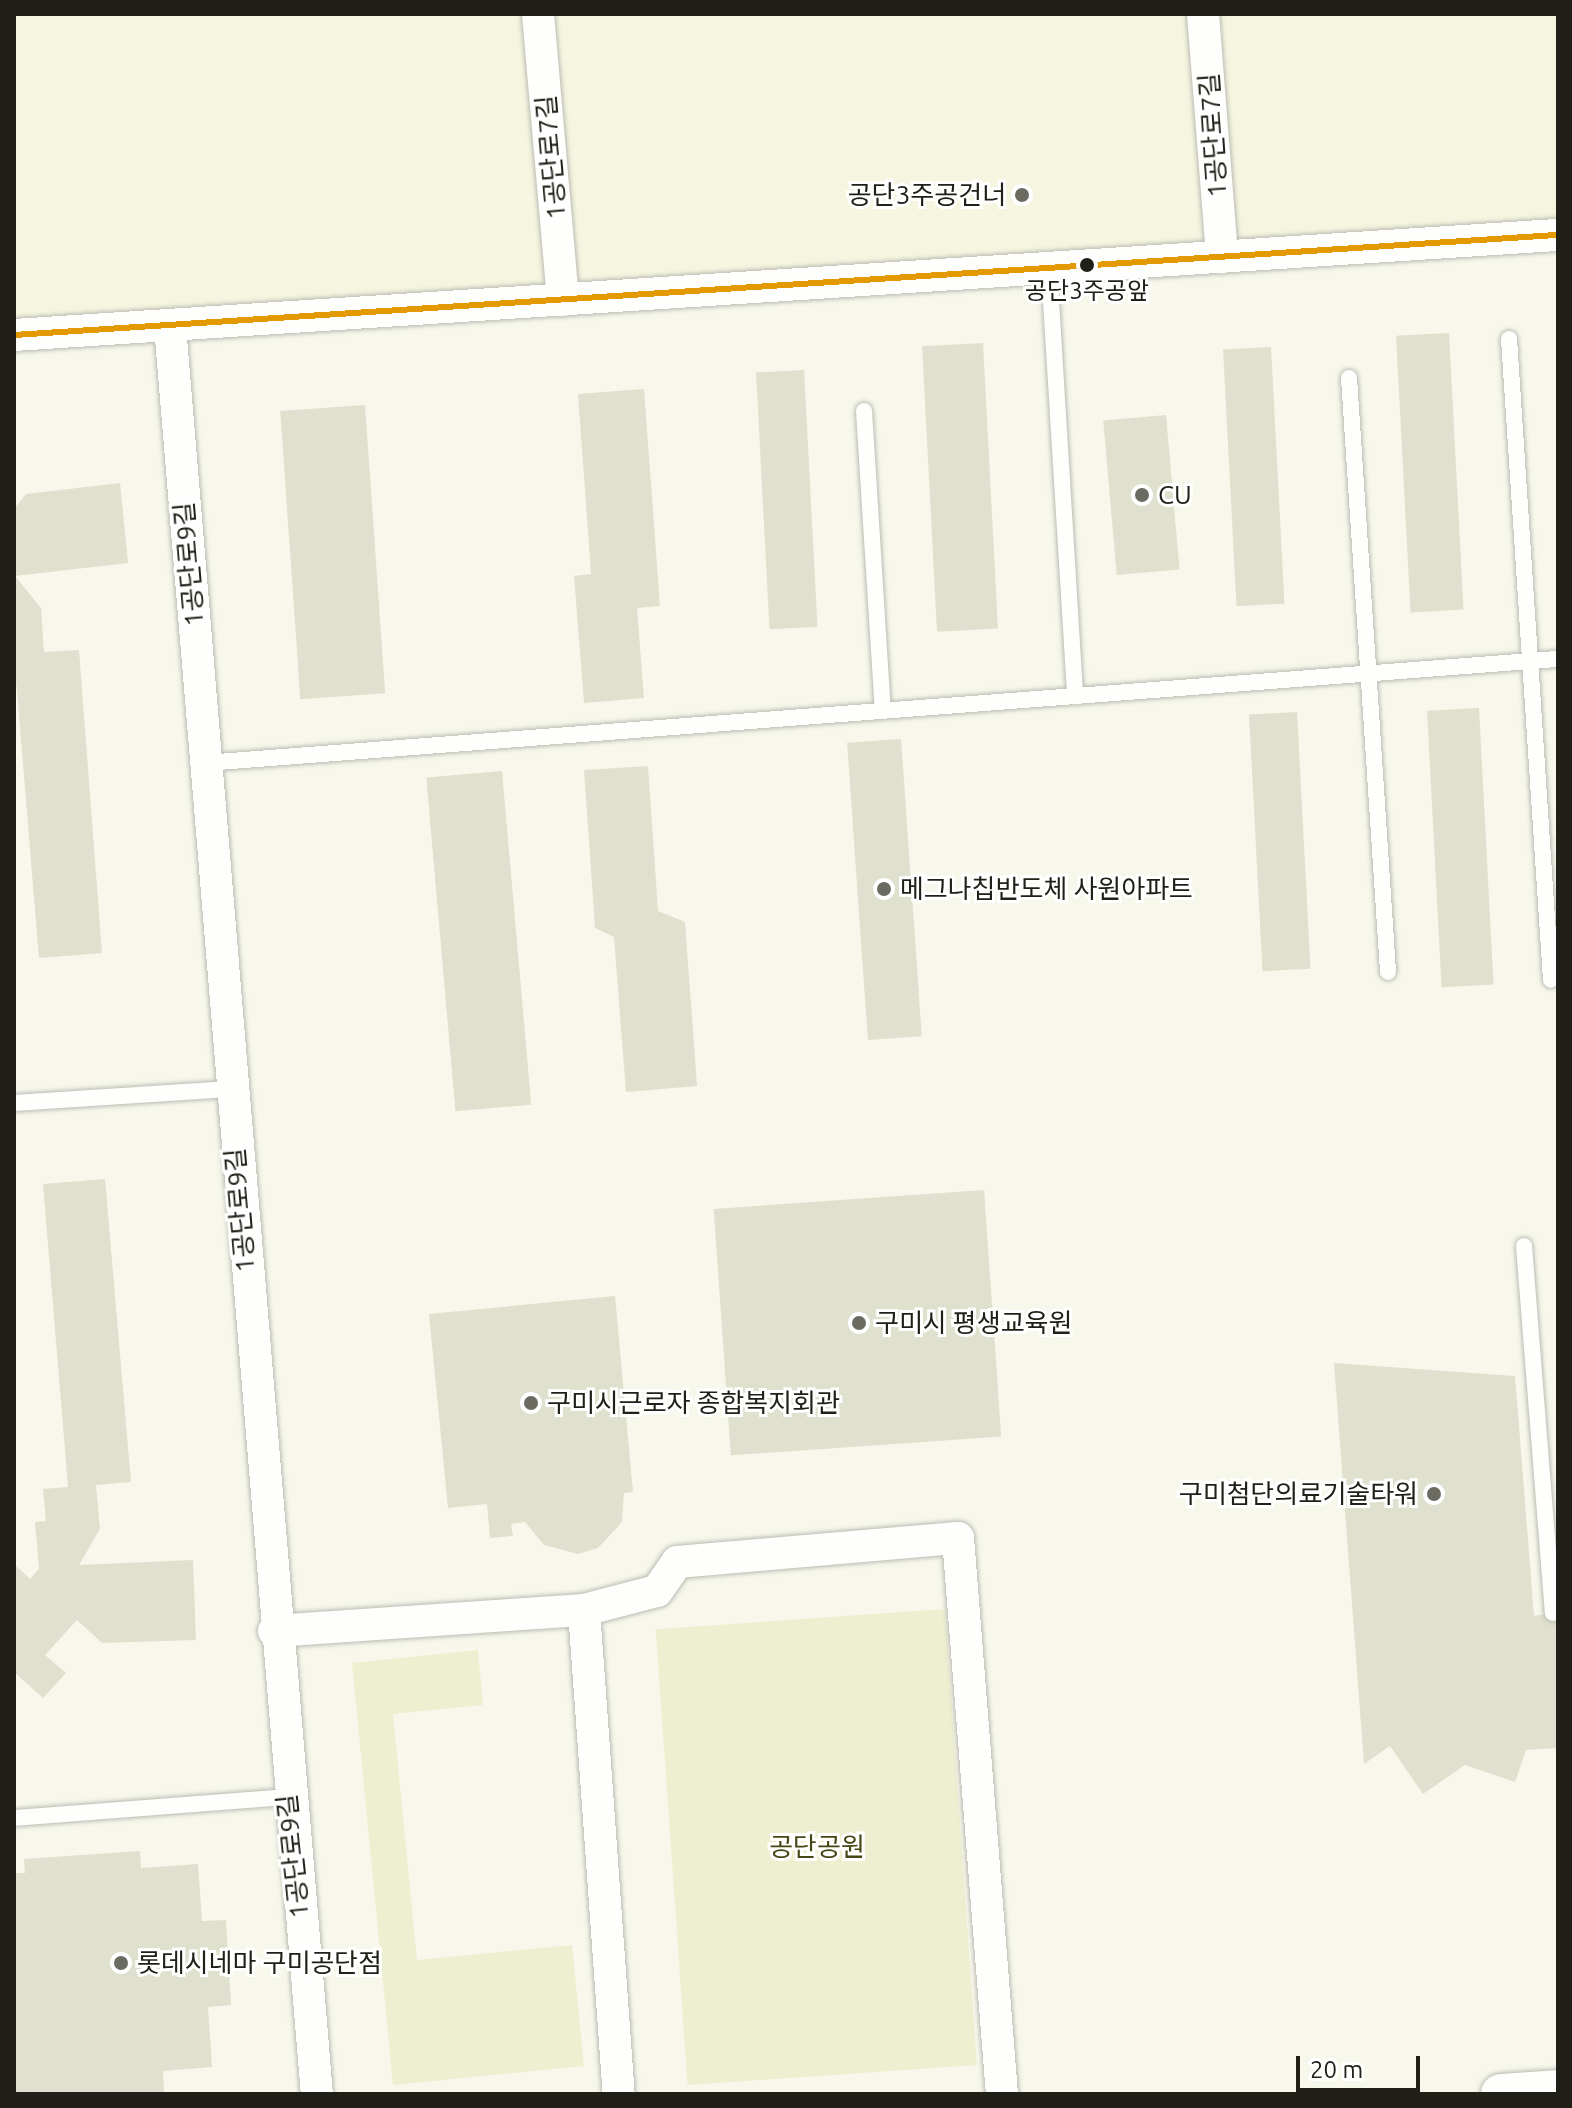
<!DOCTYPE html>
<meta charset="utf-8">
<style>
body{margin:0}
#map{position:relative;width:1572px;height:2108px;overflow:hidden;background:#f7f7ec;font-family:Ubuntu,"Noto Sans KR",sans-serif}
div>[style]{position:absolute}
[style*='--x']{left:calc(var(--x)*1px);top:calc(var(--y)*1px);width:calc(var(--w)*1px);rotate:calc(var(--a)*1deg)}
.built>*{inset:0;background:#f5f5e0}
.green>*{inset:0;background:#eeefd1;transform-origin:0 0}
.building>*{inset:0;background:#e0e0ce;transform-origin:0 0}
.roads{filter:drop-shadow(0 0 2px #bbbcb3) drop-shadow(0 0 2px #bbbcb3)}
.service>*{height:16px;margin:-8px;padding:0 8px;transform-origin:8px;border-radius:8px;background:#fefefc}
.minor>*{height:32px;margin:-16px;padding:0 16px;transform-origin:16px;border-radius:16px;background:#fefefc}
.tertiary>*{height:40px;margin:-20px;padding:0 20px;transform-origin:20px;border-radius:20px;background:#fefefc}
.bus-1>*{height:6px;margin:-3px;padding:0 3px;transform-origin:3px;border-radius:3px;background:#e29902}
.dots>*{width:22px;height:22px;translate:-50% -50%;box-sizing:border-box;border:4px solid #fff;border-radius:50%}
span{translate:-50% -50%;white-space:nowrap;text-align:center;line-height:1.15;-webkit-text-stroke:6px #fff;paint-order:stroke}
.bus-label{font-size:24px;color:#202018}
.street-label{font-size:26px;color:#202018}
.poi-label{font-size:26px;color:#202018}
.right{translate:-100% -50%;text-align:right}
.left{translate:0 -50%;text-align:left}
.park-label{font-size:26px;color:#474716}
.frame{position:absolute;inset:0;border:16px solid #202018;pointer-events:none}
.scale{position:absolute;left:1296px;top:2056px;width:124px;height:36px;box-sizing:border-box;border:4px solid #202018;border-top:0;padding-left:10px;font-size:24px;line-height:28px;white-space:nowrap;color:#202018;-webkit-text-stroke:6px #fff;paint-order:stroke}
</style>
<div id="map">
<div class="built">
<div style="clip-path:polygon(14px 14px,1558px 14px,1558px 235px,14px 335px)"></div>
</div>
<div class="green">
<div style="left:945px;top:1609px;width:457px;height:290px;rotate:86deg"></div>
<div style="clip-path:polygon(478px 1650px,483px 1705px,393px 1714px,417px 1960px,572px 1945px,584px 2066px,393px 2085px,352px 1663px)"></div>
</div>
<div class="building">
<div style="left:1449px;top:333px;width:277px;height:53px;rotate:87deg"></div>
<div style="left:983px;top:343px;width:286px;height:61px;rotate:87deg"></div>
<div style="left:1271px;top:347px;width:257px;height:48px;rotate:87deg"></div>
<div style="left:804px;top:370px;width:257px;height:48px;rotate:87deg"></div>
<div style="clip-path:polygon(644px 389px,660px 606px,637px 608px,644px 698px,584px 703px,574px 576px,591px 574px,578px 394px)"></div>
<div style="left:365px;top:405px;width:289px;height:85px;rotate:86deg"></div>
<div style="left:1166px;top:415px;width:155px;height:63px;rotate:85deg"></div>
<div style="clip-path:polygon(120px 483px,128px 563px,15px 576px,41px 608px,44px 652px,79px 650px,102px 953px,39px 958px,14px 655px,14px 509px,26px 494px)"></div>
<div style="left:1479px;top:708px;width:277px;height:52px;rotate:87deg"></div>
<div style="left:1297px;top:712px;width:257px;height:48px;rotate:87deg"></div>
<div style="left:901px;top:739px;width:298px;height:54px;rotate:86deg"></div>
<div style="clip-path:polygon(648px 766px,658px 911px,685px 922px,697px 1086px,626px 1092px,614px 937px,595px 928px,584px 770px)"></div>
<div style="left:502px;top:771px;width:335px;height:76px;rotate:85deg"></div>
<div style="clip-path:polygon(105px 1179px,131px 1482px,96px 1485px,100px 1529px,79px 1565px,193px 1560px,196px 1640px,102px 1643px,77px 1620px,45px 1655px,66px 1673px,43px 1698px,14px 1672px,14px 1564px,30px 1579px,39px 1569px,35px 1522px,46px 1521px,43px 1489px,68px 1487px,43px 1184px)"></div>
<div style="left:984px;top:1190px;width:247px;height:271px;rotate:86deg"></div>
<div style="clip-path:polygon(615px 1296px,633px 1492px,624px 1493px,622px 1522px,598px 1548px,578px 1554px,544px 1545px,525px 1522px,511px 1524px,513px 1536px,490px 1538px,487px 1504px,448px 1508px,429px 1314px)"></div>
<div style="clip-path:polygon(1334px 1363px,1515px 1376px,1534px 1616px,1558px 1612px,1558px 1748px,1526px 1750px,1515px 1782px,1465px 1765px,1423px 1794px,1390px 1746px,1364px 1764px)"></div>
<div style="clip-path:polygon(140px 1851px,141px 1868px,198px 1864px,202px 1921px,226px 1920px,231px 2005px,208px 2007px,212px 2067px,163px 2071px,164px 2094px,14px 2094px,14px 1873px,25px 1873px,24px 1859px)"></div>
</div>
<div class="roads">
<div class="service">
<div style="--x:1049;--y:268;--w:429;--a:86.5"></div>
<div style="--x:1509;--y:339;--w:642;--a:86.25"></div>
<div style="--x:1349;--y:378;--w:595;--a:86.24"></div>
<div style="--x:864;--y:411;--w:300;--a:86.4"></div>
<div style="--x:205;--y:763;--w:1357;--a:-4.4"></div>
<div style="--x:14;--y:1103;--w:216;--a:-3.7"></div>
<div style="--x:1524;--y:1246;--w:368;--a:85.5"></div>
<div style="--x:14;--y:1818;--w:274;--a:-4.4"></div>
</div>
<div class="minor">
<div style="--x:538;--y:14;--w:287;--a:85"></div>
<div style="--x:1203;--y:14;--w:244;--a:85.5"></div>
<div style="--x:170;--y:326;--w:1774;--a:85.25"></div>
<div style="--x:14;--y:335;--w:1547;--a:-3.71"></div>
<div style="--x:584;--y:1610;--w:485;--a:85.9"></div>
<div style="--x:274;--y:1631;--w:311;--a:-3.9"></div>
<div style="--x:584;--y:1610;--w:75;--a:-14.6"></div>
<div style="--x:657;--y:1591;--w:35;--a:-55"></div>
<div style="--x:677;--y:1562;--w:282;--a:-4.9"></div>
<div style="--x:958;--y:1538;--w:558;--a:85.48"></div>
</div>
<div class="tertiary">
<div style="--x:1501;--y:2094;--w:57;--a:-4"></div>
</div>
</div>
<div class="bus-1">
<div style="--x:14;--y:335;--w:1547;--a:-3.71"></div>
</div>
<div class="dots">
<div style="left:1022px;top:195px;background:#6b6b62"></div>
<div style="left:1087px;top:265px;background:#202018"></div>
<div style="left:1142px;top:495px;background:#6b6b62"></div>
<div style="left:884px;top:889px;background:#6b6b62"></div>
<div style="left:859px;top:1323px;background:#6b6b62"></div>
<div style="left:531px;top:1403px;background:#6b6b62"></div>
<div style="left:1434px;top:1494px;background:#6b6b62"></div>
<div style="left:121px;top:1963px;background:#6b6b62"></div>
</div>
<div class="bus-label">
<span style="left:1087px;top:291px">공단3주공앞</span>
</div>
<div class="street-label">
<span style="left:1213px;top:135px;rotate:-94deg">1공단로7길</span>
<span style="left:551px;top:157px;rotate:-95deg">1공단로7길</span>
<span style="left:189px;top:564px;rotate:-95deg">1공단로9길</span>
<span style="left:240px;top:1210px;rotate:-95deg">1공단로9길</span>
<span style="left:293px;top:1856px;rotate:-96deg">1공단로9길</span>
</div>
<div class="poi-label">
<span class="right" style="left:1006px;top:195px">공단3주공건너</span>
<span class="left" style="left:1158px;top:495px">CU</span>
<span class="left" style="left:900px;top:889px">메그나칩반도체 사원아파트</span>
<span class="left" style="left:875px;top:1323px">구미시 평생교육원</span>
<span class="left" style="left:547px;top:1403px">구미시근로자 종합복지회관</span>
<span class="right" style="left:1418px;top:1494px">구미첨단의료기술타워</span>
<span class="left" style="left:137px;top:1963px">롯데시네마 구미공단점</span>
</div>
<div class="park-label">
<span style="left:817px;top:1847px">공단공원</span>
</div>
<div class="frame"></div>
<div class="scale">20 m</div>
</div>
